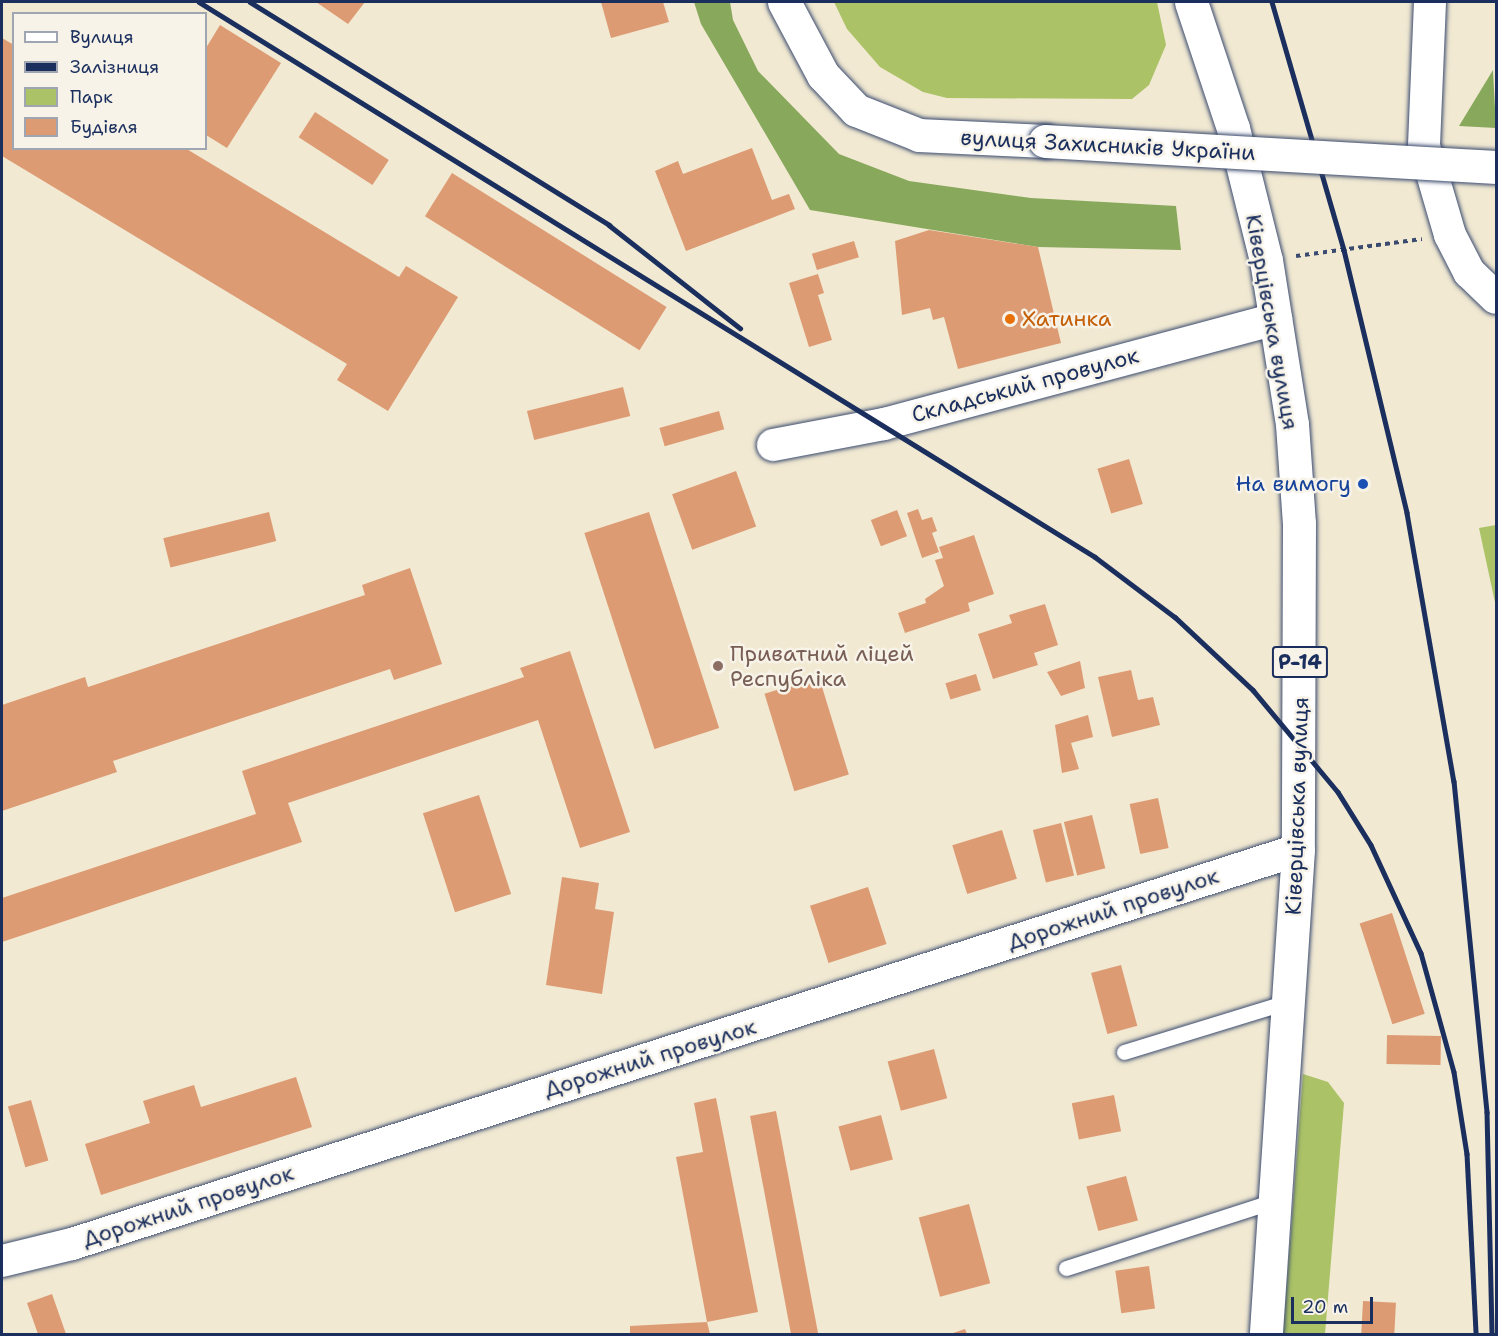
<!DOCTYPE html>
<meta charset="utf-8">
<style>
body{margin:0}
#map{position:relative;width:1498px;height:1336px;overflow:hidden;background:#f1e9d2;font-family:"Shantell Sans",sans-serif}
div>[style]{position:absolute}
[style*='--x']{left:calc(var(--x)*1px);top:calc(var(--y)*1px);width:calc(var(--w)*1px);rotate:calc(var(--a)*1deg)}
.green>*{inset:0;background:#abc267}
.forest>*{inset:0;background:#88a85c}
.building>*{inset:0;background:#dd9b74;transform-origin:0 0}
.path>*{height:4px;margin-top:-2px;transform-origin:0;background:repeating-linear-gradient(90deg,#3b4b6f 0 4.5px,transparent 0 9px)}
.roads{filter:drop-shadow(0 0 2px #3b4b6f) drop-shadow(0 0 2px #3b4b6f)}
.lane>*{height:15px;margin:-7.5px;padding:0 7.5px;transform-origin:7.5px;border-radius:7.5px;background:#fff}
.street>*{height:32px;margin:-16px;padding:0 16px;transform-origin:16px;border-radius:16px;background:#fff}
.secondary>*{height:33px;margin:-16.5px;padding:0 16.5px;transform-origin:16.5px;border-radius:16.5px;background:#fff}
.primary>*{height:33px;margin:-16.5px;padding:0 16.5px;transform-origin:16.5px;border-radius:16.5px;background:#fff}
.rail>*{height:4.5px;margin:-2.25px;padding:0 2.25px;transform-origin:2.25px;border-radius:2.25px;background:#1b2f5e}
.bridges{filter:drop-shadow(0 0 2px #3b4b6f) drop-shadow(0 0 2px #3b4b6f)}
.secondary-bridge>*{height:33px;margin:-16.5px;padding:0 16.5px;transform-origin:16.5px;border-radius:16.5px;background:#fff}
.dots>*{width:16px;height:16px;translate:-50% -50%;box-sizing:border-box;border:3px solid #f7f3e8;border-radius:50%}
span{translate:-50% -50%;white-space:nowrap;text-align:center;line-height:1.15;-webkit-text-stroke:5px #f7f3e8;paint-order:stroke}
.shield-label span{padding:2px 4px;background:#f7f3e8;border:2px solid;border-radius:4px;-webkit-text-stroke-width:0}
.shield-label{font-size:21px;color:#1b2f5e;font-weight:700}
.street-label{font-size:22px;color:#1b2f5e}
.food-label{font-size:22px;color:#c56008}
.left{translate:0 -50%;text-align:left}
.transit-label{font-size:22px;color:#164399}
.right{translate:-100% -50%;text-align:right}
.education-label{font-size:22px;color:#785e54}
.frame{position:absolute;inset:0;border:3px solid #1b2f5e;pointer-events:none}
.legend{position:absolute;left:12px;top:12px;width:195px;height:138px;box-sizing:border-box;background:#f7f3e8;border:2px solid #9fa5b1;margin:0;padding:8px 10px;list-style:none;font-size:18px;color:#1b2f5e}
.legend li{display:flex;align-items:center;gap:12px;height:30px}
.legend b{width:30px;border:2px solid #9fa5b1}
.scale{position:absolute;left:1291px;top:1297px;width:82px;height:27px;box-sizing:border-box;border:3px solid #1b2f5e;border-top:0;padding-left:8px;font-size:18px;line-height:21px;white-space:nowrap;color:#1b2f5e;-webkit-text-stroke:4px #f7f3e8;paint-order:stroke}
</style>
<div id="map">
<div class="green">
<div style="clip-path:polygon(834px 2px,1157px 2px,1166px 45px,1149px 85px,1132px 99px,947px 98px,923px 92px,880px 67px,847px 29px)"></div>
<div style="clip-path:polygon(1496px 525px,1496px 607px,1479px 528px)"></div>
<div style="clip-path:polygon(1303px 1074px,1328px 1082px,1344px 1103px,1325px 1334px,1283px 1334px)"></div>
</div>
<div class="forest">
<div style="clip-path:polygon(694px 2px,730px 2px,733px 20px,758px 71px,839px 154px,909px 181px,1031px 198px,1176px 206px,1181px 250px,1038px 247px,810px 210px,701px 24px)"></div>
<div style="clip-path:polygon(1493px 70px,1496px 128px,1459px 126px)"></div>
</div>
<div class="building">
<div style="clip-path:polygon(316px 2px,365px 2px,348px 24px)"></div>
<div style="clip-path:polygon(601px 2px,663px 2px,669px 22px,611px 38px)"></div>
<div style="clip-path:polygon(220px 25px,281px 63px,227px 148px,206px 135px,206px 48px)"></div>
<div style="clip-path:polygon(2px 38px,14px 45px,14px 148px,185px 148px,399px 277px,406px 266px,458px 297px,388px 411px,337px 380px,347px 364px,2px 156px)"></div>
<div style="left:315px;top:112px;width:88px;height:30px;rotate:33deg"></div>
<div style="clip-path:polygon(752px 148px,772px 200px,789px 194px,795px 209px,686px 251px,655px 171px,678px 161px,683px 174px)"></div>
<div style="left:452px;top:173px;width:253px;height:51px;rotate:32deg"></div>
<div style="clip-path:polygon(929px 230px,1038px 247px,1061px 343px,958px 369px,944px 317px,933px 320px,930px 308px,902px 315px,895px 241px)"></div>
<div style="left:854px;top:241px;width:17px;height:44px;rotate:73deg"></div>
<div style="clip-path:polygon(818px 274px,824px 293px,818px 295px,832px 340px,809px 347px,789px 283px)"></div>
<div style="left:623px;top:387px;width:30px;height:99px;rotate:76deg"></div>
<div style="left:719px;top:411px;width:19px;height:62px;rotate:74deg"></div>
<div style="left:1129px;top:459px;width:47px;height:33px;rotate:73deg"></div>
<div style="left:736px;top:471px;width:59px;height:68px;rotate:70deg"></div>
<div style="clip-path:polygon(918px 509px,922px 520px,932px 517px,937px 531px,932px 533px,939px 552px,922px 558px,907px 513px)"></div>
<div style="left:897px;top:510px;width:28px;height:28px;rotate:69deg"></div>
<div style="left:269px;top:512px;width:30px;height:109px;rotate:76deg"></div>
<div style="left:649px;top:512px;width:227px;height:68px;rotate:72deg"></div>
<div style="clip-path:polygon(974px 535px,994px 594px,968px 603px,970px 611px,905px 633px,898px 613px,926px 603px,925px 599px,944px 586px,935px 560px,943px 558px,939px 547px)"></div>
<div style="clip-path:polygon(410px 568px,442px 664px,394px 680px,390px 669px,113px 761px,117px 772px,2px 811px,2px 705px,85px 677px,88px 687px,365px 595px,362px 585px)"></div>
<div style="clip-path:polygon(1045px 604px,1058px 645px,1034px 653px,1038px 665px,993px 679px,978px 634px,1012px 623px,1009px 615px)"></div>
<div style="clip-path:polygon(570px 651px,630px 832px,580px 848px,538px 720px,288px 803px,302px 842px,2px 942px,2px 898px,256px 814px,242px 771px,524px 677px,520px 668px)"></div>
<div style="clip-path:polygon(1080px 661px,1085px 688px,1061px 696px,1047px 672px)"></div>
<div style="clip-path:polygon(1131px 670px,1138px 700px,1153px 697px,1160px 725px,1112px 737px,1098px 677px)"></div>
<div style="left:976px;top:674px;width:17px;height:32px;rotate:73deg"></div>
<div style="left:819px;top:677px;width:102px;height:57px;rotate:73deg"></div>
<div style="clip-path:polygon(1088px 715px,1093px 737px,1071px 743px,1079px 769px,1062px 773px,1055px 725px)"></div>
<div style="left:479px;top:795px;width:104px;height:59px;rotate:72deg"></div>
<div style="left:1158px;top:798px;width:51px;height:29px;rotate:78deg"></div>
<div style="left:1092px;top:815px;width:55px;height:29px;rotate:76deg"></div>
<div style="left:1061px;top:823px;width:54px;height:29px;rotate:76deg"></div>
<div style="left:1002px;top:830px;width:51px;height:52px;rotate:73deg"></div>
<div style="clip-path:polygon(562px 877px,599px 883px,595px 909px,614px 912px,602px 994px,546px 985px)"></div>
<div style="left:868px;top:887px;width:60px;height:61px;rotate:72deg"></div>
<div style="left:1392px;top:913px;width:106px;height:34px;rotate:72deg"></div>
<div style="left:1121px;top:965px;width:63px;height:31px;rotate:75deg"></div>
<div style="left:1387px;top:1035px;width:54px;height:29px;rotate:1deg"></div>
<div style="left:934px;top:1049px;width:51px;height:48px;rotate:75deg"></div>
<div style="clip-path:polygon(296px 1077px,312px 1127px,101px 1195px,85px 1144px,150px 1123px,143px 1101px,194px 1085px,201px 1107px)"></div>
<div style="left:1114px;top:1095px;width:37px;height:43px;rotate:79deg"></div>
<div style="clip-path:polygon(716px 1098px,758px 1312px,707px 1322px,676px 1157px,703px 1152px,694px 1103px)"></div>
<div style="left:31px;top:1100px;width:63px;height:24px;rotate:74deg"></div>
<div style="clip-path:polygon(776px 1111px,818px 1333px,818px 1334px,791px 1334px,750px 1116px)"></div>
<div style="left:881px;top:1115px;width:46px;height:44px;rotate:75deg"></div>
<div style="left:1126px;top:1176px;width:46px;height:41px;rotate:75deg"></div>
<div style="left:969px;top:1204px;width:82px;height:52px;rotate:75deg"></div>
<div style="left:1149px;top:1266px;width:43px;height:34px;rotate:82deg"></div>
<div style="clip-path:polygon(52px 1294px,66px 1334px,38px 1334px,27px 1303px)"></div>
<div style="left:1363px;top:1301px;width:33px;height:33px;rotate:3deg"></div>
<div style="clip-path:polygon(707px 1322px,710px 1334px,630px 1334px,630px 1326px)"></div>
<div style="clip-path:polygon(965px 1329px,967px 1334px,950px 1334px)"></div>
</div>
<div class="path">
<div style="--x:1296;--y:256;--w:127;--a:-7.7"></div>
</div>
<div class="roads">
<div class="lane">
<div style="--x:1124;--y:1052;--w:170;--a:-17.1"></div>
<div style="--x:1066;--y:1268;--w:221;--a:-17.9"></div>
</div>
<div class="street">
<div style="--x:1430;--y:2;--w:144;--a:92.4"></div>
<div style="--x:1424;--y:146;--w:93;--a:73.7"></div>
<div style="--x:1450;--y:235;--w:42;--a:62.8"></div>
<div style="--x:1469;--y:272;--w:37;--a:44"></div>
<div style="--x:773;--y:445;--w:113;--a:-10.7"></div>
<div style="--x:884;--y:424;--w:406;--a:-15"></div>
<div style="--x:2;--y:1261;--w:72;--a:-13.7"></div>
<div style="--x:72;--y:1244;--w:1288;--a:-17.82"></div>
</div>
<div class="secondary">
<div style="--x:784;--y:2;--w:83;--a:61.9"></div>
<div style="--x:823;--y:75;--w:48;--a:46.7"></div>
<div style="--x:856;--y:110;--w:68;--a:21.6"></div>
<div style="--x:919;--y:135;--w:126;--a:2.7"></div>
</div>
<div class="primary">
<div style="--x:1191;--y:2;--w:133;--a:71.6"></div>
<div style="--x:1233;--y:128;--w:136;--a:76"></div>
<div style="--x:1266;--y:260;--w:166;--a:81"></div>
<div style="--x:1292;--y:424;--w:99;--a:86"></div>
<div style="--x:1299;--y:523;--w:327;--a:90.2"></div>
<div style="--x:1298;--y:850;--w:485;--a:93.8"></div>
</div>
</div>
<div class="rail">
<div style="--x:199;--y:2;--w:1054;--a:31.77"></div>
<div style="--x:1095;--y:557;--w:100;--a:36.9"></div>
<div style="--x:1175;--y:617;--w:107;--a:43.1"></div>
<div style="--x:1253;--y:690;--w:133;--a:50.2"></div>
<div style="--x:1338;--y:792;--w:62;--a:58.1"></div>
<div style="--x:1371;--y:845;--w:119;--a:65.2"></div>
<div style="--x:1421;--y:953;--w:123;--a:74.5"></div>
<div style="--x:1454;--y:1072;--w:83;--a:81"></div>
<div style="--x:1467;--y:1154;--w:180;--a:87.1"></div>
<div style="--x:250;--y:2;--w:423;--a:31.8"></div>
<div style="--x:609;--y:225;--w:167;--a:38.2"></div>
<div style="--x:1272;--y:2;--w:258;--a:73.8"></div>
<div style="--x:1344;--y:250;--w:270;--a:76.5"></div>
<div style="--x:1407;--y:513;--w:272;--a:80.1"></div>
<div style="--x:1454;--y:781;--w:333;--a:84.3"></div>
<div style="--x:1487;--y:1112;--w:222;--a:88.7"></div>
</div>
<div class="bridges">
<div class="secondary-bridge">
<div style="--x:1045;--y:141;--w:452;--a:3.3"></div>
</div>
</div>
<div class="dots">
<div style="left:1010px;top:319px;background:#e8710a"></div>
<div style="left:1363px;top:484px;background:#1a4fb4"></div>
<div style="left:718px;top:666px;background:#8d6e63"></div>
</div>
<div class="shield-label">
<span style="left:1300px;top:662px">Р-14</span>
</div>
<div class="street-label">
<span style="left:1108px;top:145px;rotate:3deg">вулиця Захисників України</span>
<span style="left:1272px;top:322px;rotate:80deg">Ківерцівська вулиця</span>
<span style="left:1025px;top:385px;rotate:-15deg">Складський провулок</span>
<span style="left:1297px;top:806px;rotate:-88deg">Ківерцівська вулиця</span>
<span style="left:1113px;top:909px;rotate:-18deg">Дорожний провулок</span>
<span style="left:650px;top:1058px;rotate:-17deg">Дорожний провулок</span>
<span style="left:188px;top:1206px;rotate:-18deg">Дорожний провулок</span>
</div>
<div class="food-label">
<span class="left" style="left:1022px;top:319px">Хатинка</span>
</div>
<div class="transit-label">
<span class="right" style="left:1351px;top:484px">На вимогу</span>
</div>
<div class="education-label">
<span class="left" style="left:730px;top:666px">Приватний ліцей<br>Республіка</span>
</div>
<div class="frame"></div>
<ul class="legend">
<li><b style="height:8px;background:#fff"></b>Вулиця</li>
<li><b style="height:8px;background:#1b2f5e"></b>Залізниця</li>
<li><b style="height:16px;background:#abc267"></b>Парк</li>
<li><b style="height:16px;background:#dd9b74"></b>Будівля</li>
</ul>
<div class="scale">20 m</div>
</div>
